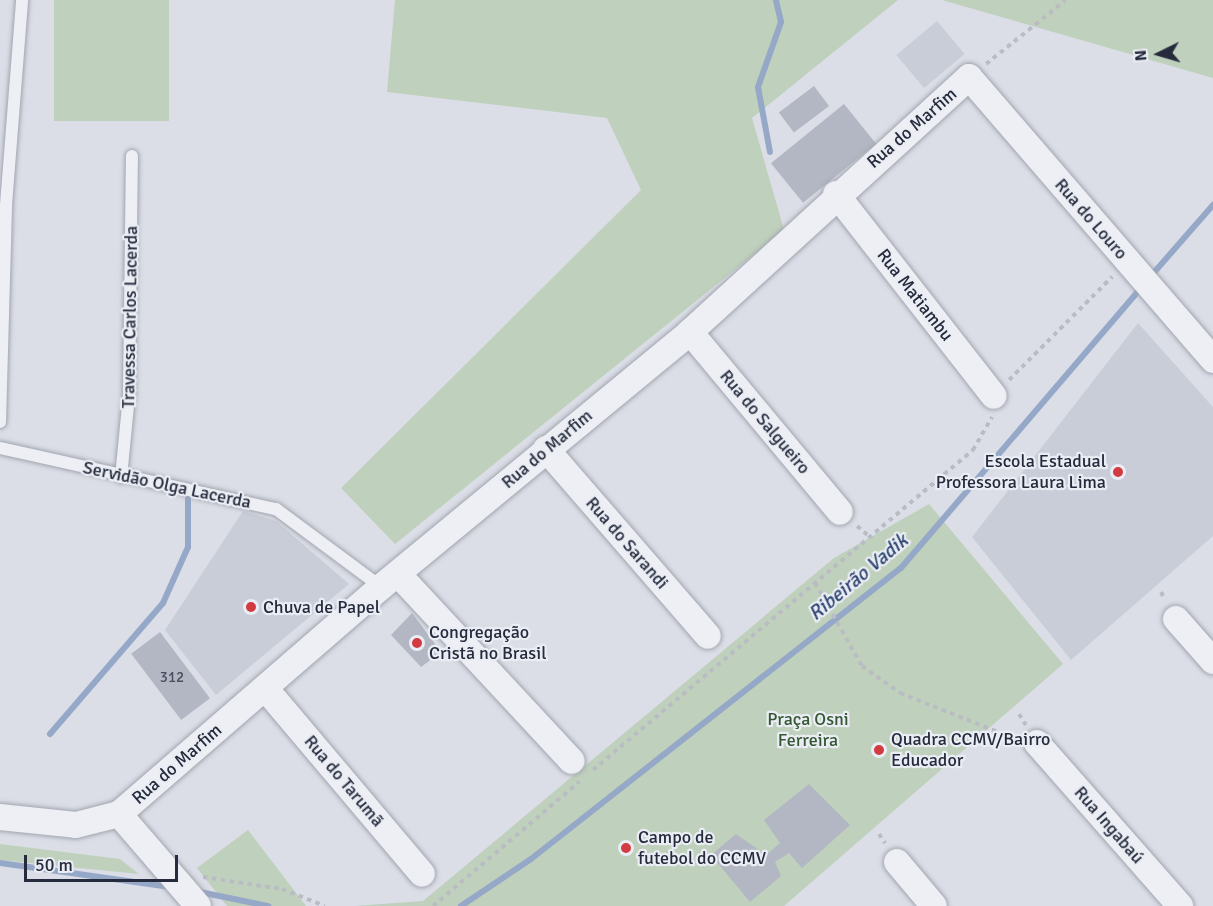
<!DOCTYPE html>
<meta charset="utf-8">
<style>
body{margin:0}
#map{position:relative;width:1213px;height:906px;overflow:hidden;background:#dbdee6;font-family:Signika,sans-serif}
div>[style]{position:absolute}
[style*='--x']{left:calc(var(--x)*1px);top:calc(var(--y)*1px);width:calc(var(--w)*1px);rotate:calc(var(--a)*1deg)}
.built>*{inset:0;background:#c9cdd8;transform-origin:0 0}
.green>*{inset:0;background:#bfd0bc;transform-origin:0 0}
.stream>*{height:6px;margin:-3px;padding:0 3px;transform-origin:3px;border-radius:3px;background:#95a8c8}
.building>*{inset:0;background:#b2b7c3;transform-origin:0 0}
.path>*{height:4px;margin-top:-2px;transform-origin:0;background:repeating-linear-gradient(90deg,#babcc4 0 4.5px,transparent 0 9px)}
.roads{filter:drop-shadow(0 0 2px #a1a5b0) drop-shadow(0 0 2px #a1a5b0)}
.lane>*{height:12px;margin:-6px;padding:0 6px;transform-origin:6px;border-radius:6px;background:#eeeff4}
.street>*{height:26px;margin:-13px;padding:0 13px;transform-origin:13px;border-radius:13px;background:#eeeff4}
.dots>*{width:16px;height:16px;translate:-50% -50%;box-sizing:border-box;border:3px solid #eaedf4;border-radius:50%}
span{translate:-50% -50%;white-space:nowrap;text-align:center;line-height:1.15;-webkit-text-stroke:4.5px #eaedf4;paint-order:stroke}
.number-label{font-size:15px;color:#484e5e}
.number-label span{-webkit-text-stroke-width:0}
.street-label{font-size:18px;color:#252b3c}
.poi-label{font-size:18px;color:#252b3c}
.right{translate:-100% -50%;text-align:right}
.left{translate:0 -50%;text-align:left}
.park-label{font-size:18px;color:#355832}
.water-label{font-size:20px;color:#2e4571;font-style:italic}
.north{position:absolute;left:1129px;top:24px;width:60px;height:60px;-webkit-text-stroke:4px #eaedf4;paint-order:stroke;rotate:265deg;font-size:16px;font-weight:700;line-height:24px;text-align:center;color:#252b3c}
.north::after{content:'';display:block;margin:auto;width:21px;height:27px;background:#252b3c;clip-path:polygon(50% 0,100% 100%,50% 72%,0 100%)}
.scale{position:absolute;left:24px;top:855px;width:154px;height:27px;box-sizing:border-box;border:3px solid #252b3c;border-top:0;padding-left:8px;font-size:18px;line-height:21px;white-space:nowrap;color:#252b3c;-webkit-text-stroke:4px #eaedf4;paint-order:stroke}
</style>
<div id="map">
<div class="built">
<div style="left:937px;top:21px;width:43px;height:53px;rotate:50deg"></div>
<div style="clip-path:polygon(1138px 323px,1213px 407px,1213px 536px,1071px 660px,972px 537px)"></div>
<div style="clip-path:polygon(243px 511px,276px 521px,349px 584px,216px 695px,165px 630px)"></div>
</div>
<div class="green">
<div style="left:54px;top:0;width:115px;height:121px"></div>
<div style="clip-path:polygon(395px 0,898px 0,752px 118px,784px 230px,395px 544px,341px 488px,641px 190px,607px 118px,387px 92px)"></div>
<div style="clip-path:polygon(942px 0,1213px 0,1213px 78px)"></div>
<div style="clip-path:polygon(929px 504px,1063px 664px,784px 906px,354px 906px,423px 901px,834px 558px)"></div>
<div style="clip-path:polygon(248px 830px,306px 906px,313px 906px,227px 906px,197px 868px)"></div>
<div style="clip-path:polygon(0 844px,120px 859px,139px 874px,0 860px)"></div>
</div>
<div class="stream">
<div style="--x:770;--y:152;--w:66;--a:-100.5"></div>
<div style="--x:758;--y:87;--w:69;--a:-70.5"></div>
<div style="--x:781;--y:22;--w:23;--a:-103"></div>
<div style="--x:1150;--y:277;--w:96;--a:-48.8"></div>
<div style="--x:50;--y:734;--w:173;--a:-49.2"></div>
<div style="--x:163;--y:603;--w:61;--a:-65.9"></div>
<div style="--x:188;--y:547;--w:50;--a:-90"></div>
<div style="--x:0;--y:863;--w:172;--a:8"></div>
<div style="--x:195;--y:891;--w:75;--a:11.6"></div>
<div style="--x:461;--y:906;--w:84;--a:-33.9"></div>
<div style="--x:531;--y:859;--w:471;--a:-38.2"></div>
<div style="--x:901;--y:568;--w:370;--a:-49.4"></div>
</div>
<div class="building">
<div style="left:814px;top:86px;width:25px;height:44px;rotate:53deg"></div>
<div style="left:844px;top:104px;width:51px;height:94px;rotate:51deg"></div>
<div style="clip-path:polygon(412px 613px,441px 652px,421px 667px,391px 635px)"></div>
<div style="left:160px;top:632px;width:83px;height:36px;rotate:53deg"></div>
<div style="clip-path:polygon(809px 784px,850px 825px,802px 868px,789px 853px,775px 862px,781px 876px,750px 902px,711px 855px,736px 834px,766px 855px,780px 843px,764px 820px)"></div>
</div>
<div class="path">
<div style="--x:986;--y:64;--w:102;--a:-38.7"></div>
<div style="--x:1009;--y:380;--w:146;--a:-45"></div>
<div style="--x:857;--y:526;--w:17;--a:40"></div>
<div style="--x:815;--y:583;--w:95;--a:60.5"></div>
<div style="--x:862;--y:666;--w:47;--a:35.4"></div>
<div style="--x:900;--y:693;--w:105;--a:21.7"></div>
<div style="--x:1161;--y:592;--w:9;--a:63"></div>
<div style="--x:1019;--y:714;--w:13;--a:58"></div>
<div style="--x:593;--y:770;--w:497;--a:-40.1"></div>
<div style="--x:973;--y:450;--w:38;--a:-60"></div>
<div style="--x:879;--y:834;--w:11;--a:56"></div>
<div style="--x:203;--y:877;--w:80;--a:8.6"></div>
<div style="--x:282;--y:889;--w:46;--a:21.6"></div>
<div style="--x:433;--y:906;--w:192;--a:-40.3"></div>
</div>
<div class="roads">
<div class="lane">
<div style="--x:0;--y:422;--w:217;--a:-88.4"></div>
<div style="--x:6;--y:205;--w:206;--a:-85.5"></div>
<div style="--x:0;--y:448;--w:283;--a:12.5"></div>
<div style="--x:276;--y:509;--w:131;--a:36.6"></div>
<div style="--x:121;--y:477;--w:81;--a:-84.4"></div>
<div style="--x:129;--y:396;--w:240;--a:-89.3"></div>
</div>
<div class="street">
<div style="--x:836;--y:194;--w:256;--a:52"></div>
<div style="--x:690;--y:332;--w:234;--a:50.2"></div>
<div style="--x:546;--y:449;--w:247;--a:49.1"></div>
<div style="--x:398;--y:574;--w:255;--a:47.1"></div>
<div style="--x:1176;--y:619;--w:56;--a:48.6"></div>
<div style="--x:265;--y:688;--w:243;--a:49.8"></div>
<div style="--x:1037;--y:743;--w:217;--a:48.7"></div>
<div style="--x:119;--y:814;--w:121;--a:49.3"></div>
<div style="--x:0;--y:817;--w:76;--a:6"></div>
<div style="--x:76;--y:825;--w:44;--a:-14.3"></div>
<div style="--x:119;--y:814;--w:347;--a:-40.9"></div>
<div style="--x:381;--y:587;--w:401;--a:-39.5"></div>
<div style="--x:690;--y:332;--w:378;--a:-42.4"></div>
<div style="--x:969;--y:77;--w:374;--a:49.2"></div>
<div style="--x:897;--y:862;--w:57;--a:49.9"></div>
</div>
</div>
<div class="dots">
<div style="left:1118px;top:472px;background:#d13b41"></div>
<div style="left:251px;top:607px;background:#d13b41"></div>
<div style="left:417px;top:643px;background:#d13b41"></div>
<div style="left:879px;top:750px;background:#d13b41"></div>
<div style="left:626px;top:848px;background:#d13b41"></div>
</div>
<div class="number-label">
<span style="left:172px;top:678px">312</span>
</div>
<div class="street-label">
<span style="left:912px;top:128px;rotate:-41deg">Rua do Marfim</span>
<span style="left:1091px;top:219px;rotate:49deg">Rua do Louro</span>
<span style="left:915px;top:295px;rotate:52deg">Rua Matiambu</span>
<span style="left:130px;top:317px;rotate:-89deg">Travessa Carlos Lacerda</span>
<span style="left:765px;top:422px;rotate:50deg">Rua do Salgueiro</span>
<span style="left:547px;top:449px;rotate:-40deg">Rua do Marfim</span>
<span style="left:167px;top:485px;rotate:12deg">Servidão Olga Lacerda</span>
<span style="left:627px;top:543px;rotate:49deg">Rua do Sarandi</span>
<span style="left:177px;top:764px;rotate:-41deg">Rua do Marfim</span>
<span style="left:344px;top:781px;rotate:50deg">Rua do Tarumã</span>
<span style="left:1109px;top:825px;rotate:49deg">Rua Ingabaú</span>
</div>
<div class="poi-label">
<span class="right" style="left:1106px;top:472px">Escola Estadual<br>Professora Laura Lima</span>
<span class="left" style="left:263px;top:607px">Chuva de Papel</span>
<span class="left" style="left:429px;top:643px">Congregação<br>Cristã no Brasil</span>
<span class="left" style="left:891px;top:750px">Quadra CCMV/Bairro<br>Educador</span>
<span class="left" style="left:638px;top:848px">Campo de<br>futebol do CCMV</span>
</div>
<div class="park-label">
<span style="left:808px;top:730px">Praça Osni<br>Ferreira</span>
</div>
<div class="water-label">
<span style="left:858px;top:577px;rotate:-40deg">Ribeirão Vadik</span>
</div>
<div class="north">N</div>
<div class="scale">50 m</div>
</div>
